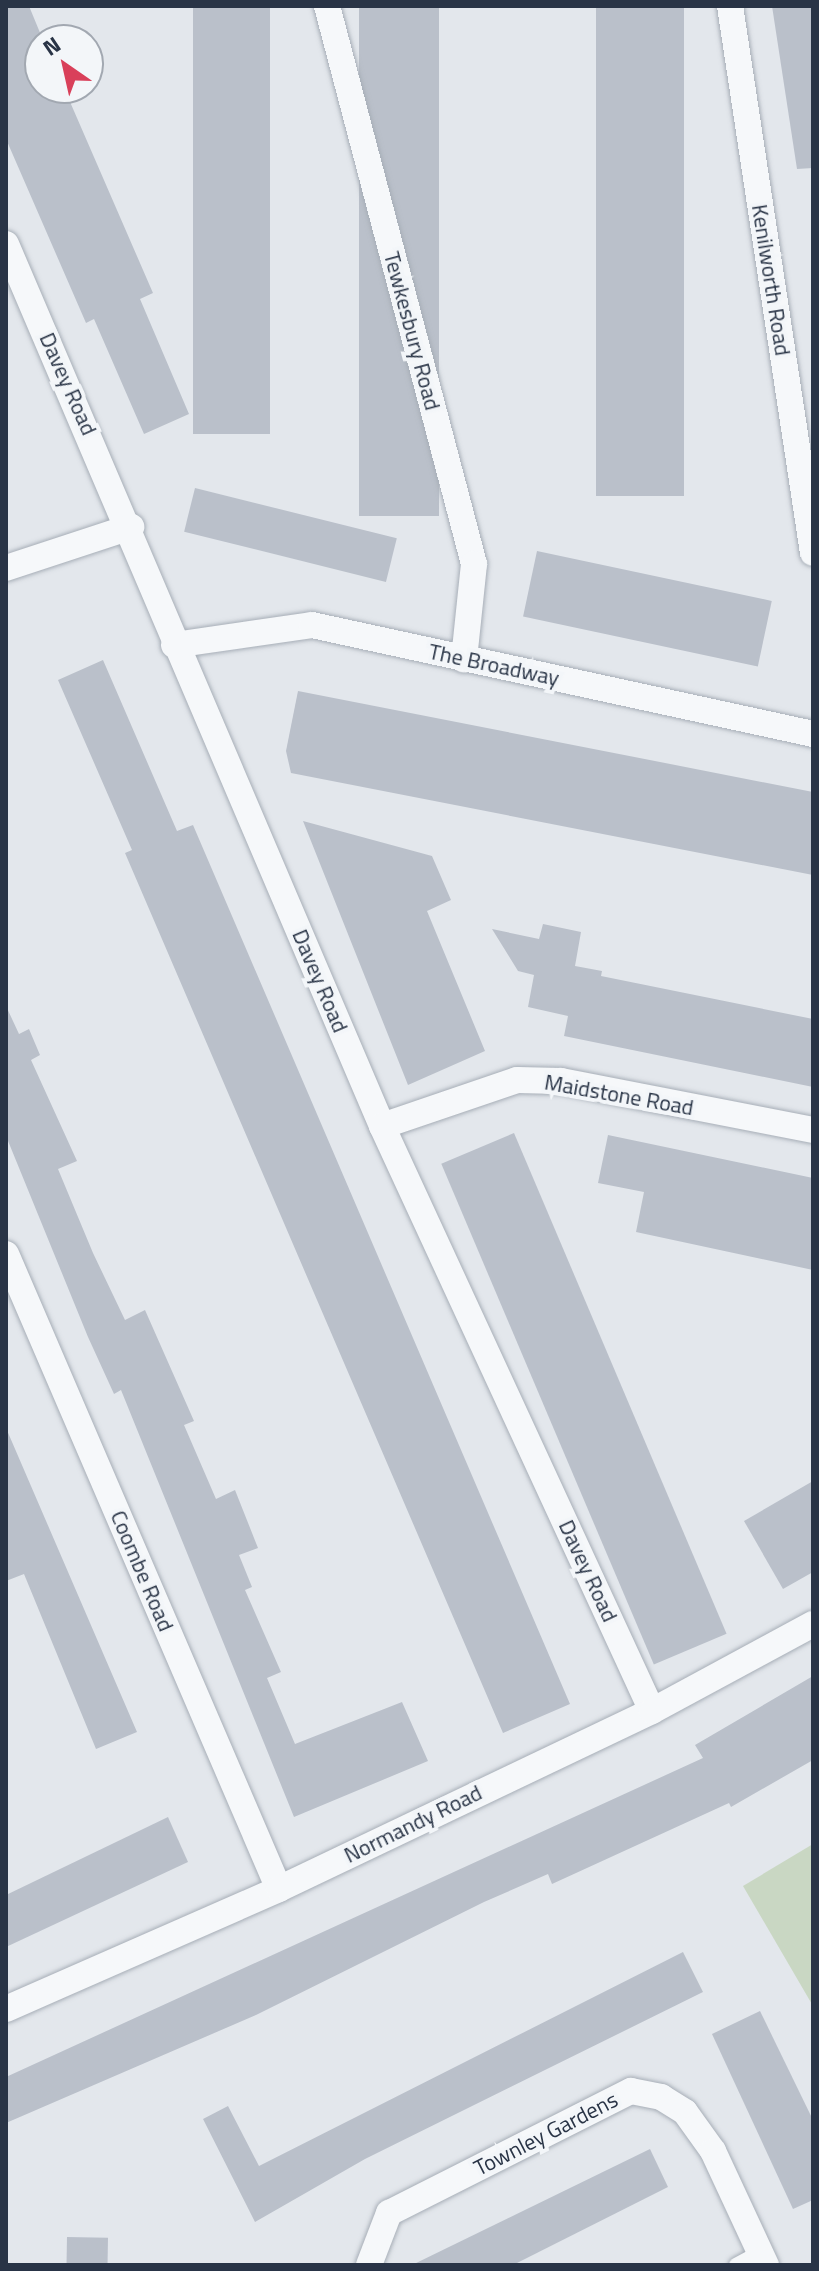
<!DOCTYPE html>
<style>
body{margin:0}
#map{position:relative;width:819px;height:2271px;overflow:hidden;background:#e3e7ec;font-family:"Titillium Web",sans-serif}
div>[style]{position:absolute}
[style*='--x']{left:calc(var(--x)*1px);top:calc(var(--y)*1px);width:calc(var(--w)*1px);rotate:calc(var(--a)*1deg)}
.green>*{inset:0;background:#c9d7c3}
.building>*{inset:0;background:#bac0ca;transform-origin:0 0}
.roads{filter:drop-shadow(0 0 2px #a7aeb7) drop-shadow(0 0 2px #a7aeb7)}
.service>*{height:14px;margin:-7px;padding:0 7px;transform-origin:7px;border-radius:7px;background:#f6f8fa}
.minor>*{height:26px;margin:-13px;padding:0 13px;transform-origin:13px;border-radius:13px;background:#f6f8fa}
span{translate:-50% -50%;white-space:nowrap;text-align:center;line-height:1.15;-webkit-text-stroke:8px #f3f6f9;paint-order:stroke}
.street-label{font-size:22px;color:#293446}
.frame{position:absolute;inset:0;border:8px solid #293446;pointer-events:none}
.north{position:absolute;left:24px;top:24px;width:80px;height:80px;box-sizing:border-box;background:#f3f6f9;border:2px solid #a2a8b1;border-radius:50%;rotate:326deg;font-size:22px;font-weight:700;line-height:32px;text-align:center;color:#293446}
.north::after{content:'';display:block;margin:auto;width:28px;height:36px;background:#d9405a;clip-path:polygon(50% 0,100% 100%,50% 72%,0 100%)}
</style>
<div id="map">
<div class="green">
<div style="clip-path:polygon(813px 1844px,813px 2006px,743px 1886px)"></div>
</div>
<div class="building">
<div style="clip-path:polygon(6px 6px,29px 6px,43px 40px,40px 88px,64px 88px,153px 293px,140px 299px,189px 414px,144px 434px,94px 319px,86px 323px,6px 139px)"></div>
<div style="left:193px;top:6px;width:77px;height:428px"></div>
<div style="left:359px;top:6px;width:80px;height:510px"></div>
<div style="left:596px;top:6px;width:88px;height:490px"></div>
<div style="clip-path:polygon(772px 6px,813px 6px,813px 168px,797px 169px)"></div>
<div style="left:195px;top:488px;width:208px;height:45px;rotate:14deg"></div>
<div style="left:537px;top:551px;width:240px;height:67px;rotate:12deg"></div>
<div style="clip-path:polygon(103px 660px,177px 831px,193px 825px,570px 1704px,503px 1733px,125px 853px,132px 850px,58px 680px)"></div>
<div style="clip-path:polygon(298px 691px,813px 792px,813px 875px,291px 773px,286px 751px)"></div>
<div style="clip-path:polygon(303px 821px,432px 856px,451px 900px,427px 911px,485px 1051px,408px 1085px)"></div>
<div style="clip-path:polygon(543px 924px,581px 932px,575px 966px,602px 971px,601px 976px,813px 1019px,813px 1087px,564px 1036px,568px 1016px,528px 1007px,534px 975px,518px 971px,492px 929px,539px 939px)"></div>
<div style="clip-path:polygon(6px 1006px,19px 1034px,29px 1029px,40px 1055px,31px 1060px,77px 1161px,58px 1169px,93px 1253px,125px 1320px,145px 1310px,194px 1421px,184px 1425px,216px 1499px,235px 1490px,258px 1548px,239px 1555px,252px 1587px,245px 1590px,281px 1672px,267px 1678px,295px 1744px,402px 1702px,428px 1761px,294px 1817px,121px 1390px,114px 1394px,88px 1337px,6px 1136px)"></div>
<div style="left:514px;top:1133px;width:544px;height:79px;rotate:67deg"></div>
<div style="clip-path:polygon(608px 1135px,813px 1178px,813px 1270px,636px 1232px,644px 1192px,598px 1183px)"></div>
<div style="clip-path:polygon(6px 1428px,137px 1732px,96px 1749px,24px 1574px,6px 1581px)"></div>
<div style="clip-path:polygon(813px 1481px,813px 1572px,783px 1589px,744px 1521px)"></div>
<div style="clip-path:polygon(813px 1676px,813px 1760px,731px 1807px,729px 1803px,552px 1884px,548px 1874px,484px 1902px,256px 2015px,6px 2123px,6px 2077px,703px 1758px,695px 1745px)"></div>
<div style="clip-path:polygon(168px 1817px,188px 1862px,6px 1947px,6px 1895px)"></div>
<div style="clip-path:polygon(683px 1952px,703px 1992px,365px 2159px,255px 2222px,203px 2119px,228px 2106px,259px 2166px)"></div>
<div style="clip-path:polygon(760px 2011px,813px 2120px,813px 2200px,793px 2209px,712px 2034px)"></div>
<div style="clip-path:polygon(650px 2149px,668px 2187px,513px 2265px,412px 2265px)"></div>
<div style="left:67px;top:2237px;width:41px;height:28px;rotate:1deg"></div>
</div>
<div class="roads">
<div class="service">
<div style="--x:736;--y:2265;--w:27;--a:-28"></div>
</div>
<div class="minor">
<div style="--x:327;--y:6;--w:577;--a:75.24"></div>
<div style="--x:474;--y:564;--w:96;--a:96"></div>
<div style="--x:730;--y:6;--w:553;--a:81.37"></div>
<div style="--x:6;--y:244;--w:959;--a:66.91"></div>
<div style="--x:382;--y:1126;--w:644;--a:65.22"></div>
<div style="--x:6;--y:568;--w:132;--a:-18.2"></div>
<div style="--x:174;--y:645;--w:139;--a:-8.2"></div>
<div style="--x:312;--y:625;--w:513;--a:12.27"></div>
<div style="--x:382;--y:1126;--w:143;--a:-18.8"></div>
<div style="--x:517;--y:1080;--w:44;--a:1.3"></div>
<div style="--x:561;--y:1081;--w:257;--a:11"></div>
<div style="--x:6;--y:1254;--w:691;--a:66.74"></div>
<div style="--x:6;--y:2009;--w:298;--a:-23.7"></div>
<div style="--x:279;--y:1889;--w:413;--a:-25.5"></div>
<div style="--x:652;--y:1711;--w:183;--a:-28.4"></div>
<div style="--x:369;--y:2265;--w:56;--a:-69"></div>
<div style="--x:389;--y:2213;--w:271;--a:-26.8"></div>
<div style="--x:631;--y:2091;--w:31;--a:11"></div>
<div style="--x:661;--y:2097;--w:28;--a:32"></div>
<div style="--x:685;--y:2112;--w:48;--a:54.3"></div>
<div style="--x:713;--y:2151;--w:126;--a:65.1"></div>
</div>
</div>
<div class="street-label">
<span style="left:771px;top:280px;rotate:81deg">Kenilworth Road</span>
<span style="left:412px;top:331px;rotate:75deg">Tewkesbury Road</span>
<span style="left:68px;top:384px;rotate:66deg">Davey Road</span>
<span style="left:494px;top:665px;rotate:12deg">The Broadway</span>
<span style="left:320px;top:981px;rotate:67deg">Davey Road</span>
<span style="left:619px;top:1095px;rotate:10deg">Maidstone Road</span>
<span style="left:142px;top:1571px;rotate:67deg">Coombe Road</span>
<span style="left:588px;top:1571px;rotate:65deg">Davey Road</span>
<span style="left:413px;top:1824px;rotate:-26deg">Normandy Road</span>
<span style="left:546px;top:2134px;rotate:-27deg">Townley Gardens</span>
</div>
<div class="frame"></div>
<div class="north">N</div>
</div>
